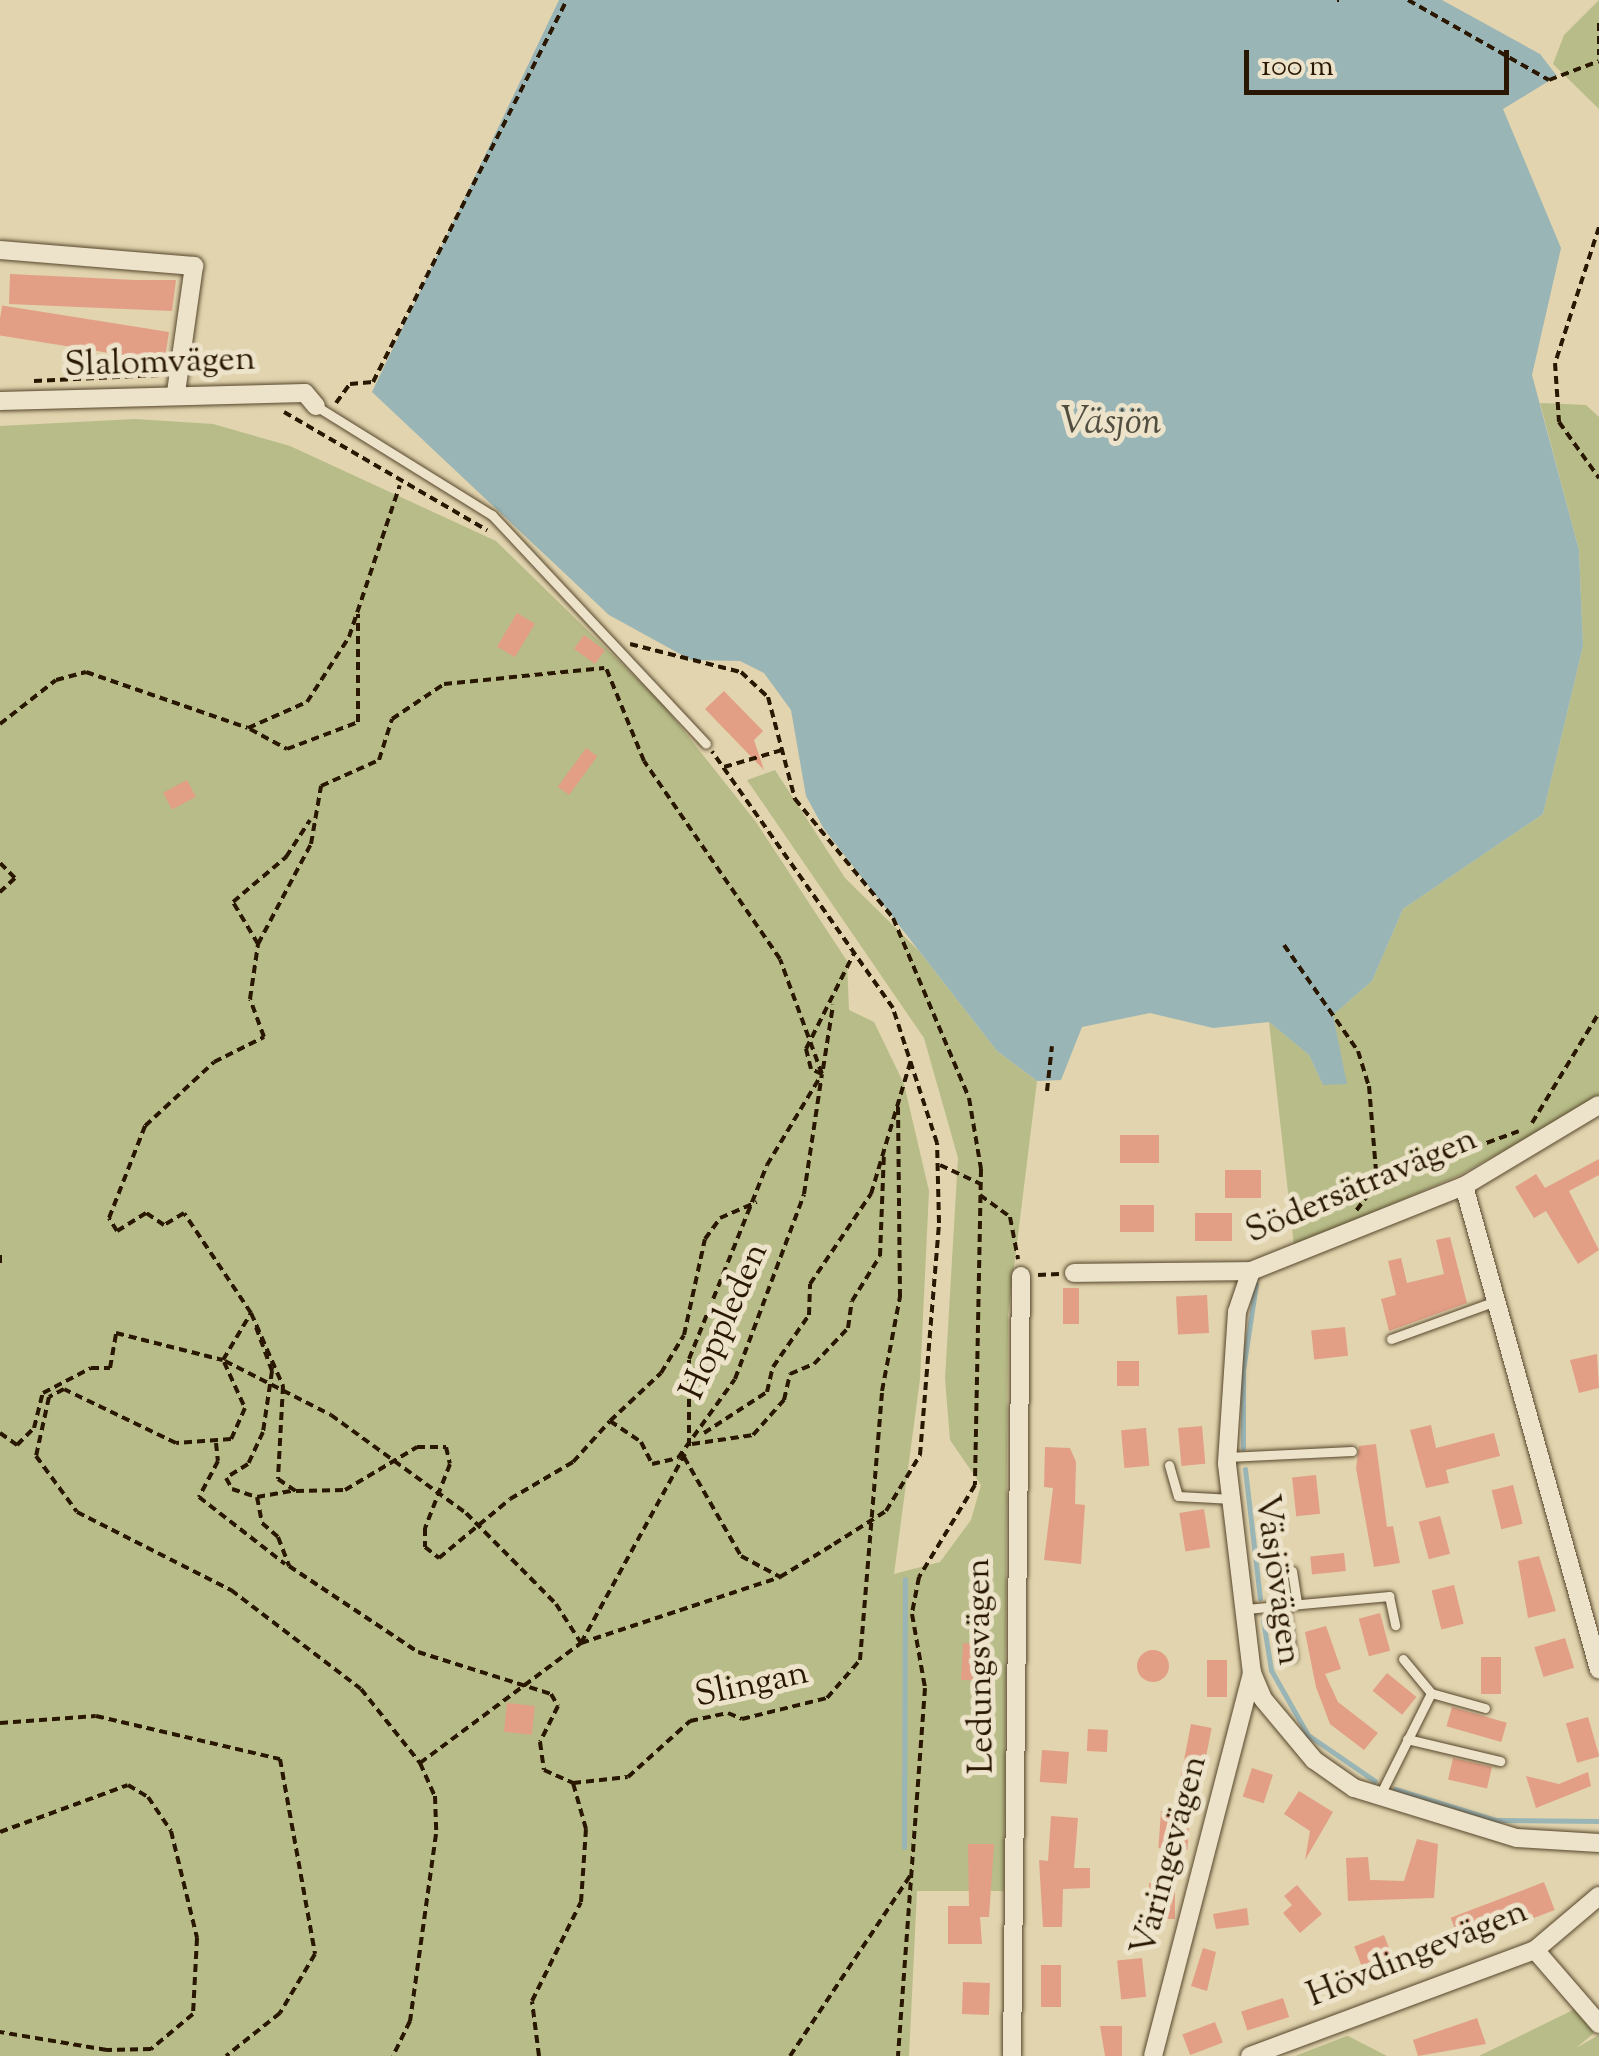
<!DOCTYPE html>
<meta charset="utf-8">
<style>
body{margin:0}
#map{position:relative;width:1599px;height:2056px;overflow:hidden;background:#e1d4ae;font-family:"Sorts Mill Goudy",serif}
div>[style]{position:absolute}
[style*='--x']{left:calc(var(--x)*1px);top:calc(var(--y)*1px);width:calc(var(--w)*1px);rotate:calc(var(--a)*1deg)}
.green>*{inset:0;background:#b7bc88}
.water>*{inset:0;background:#9ab5b6}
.stream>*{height:5px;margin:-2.5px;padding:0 2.5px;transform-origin:2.5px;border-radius:2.5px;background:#9ab5b6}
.building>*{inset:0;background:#e29f86;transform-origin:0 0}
.round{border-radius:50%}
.path>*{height:4px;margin-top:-2px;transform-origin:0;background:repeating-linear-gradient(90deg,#291701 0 8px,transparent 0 13px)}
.roads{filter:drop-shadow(0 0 2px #57462c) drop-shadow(0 0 2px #57462c)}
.service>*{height:9px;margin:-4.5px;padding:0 4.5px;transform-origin:4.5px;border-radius:4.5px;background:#ece3ca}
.minor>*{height:18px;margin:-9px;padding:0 9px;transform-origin:9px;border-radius:9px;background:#ece3ca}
span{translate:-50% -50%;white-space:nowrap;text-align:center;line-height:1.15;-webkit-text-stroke:10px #ece3ca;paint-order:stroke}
.street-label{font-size:35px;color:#291701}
.water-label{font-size:38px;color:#514e40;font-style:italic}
.scale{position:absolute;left:1244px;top:50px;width:265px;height:45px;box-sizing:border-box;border:5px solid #291701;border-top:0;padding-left:12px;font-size:30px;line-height:35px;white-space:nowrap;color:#291701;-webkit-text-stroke:8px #ece3ca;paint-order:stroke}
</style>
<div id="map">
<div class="green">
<div style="clip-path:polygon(1599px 0,1599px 109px,1553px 64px,1564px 35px)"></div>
<div style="clip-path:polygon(1540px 403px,1586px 405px,1599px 417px,1599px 1097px,1460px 1175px,1294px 1246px,1269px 1022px,1309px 1055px,1323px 1085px,1333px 1015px,1372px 981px,1403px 909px,1543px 814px,1583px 646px,1579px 550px)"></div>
<div style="clip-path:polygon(135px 419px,213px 424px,290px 446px,496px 541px,661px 702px,756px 822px,847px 961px,849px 1010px,874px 1022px,904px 1084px,929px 1191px,920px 1379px,894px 1574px,940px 1562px,971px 1520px,981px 1485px,950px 1440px,945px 1379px,958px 1158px,924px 1038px,747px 780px,775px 770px,845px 878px,919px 951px,997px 1051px,1037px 1081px,1008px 1316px,1004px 1891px,917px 1891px,909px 2056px,0 2056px,0 426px)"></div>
<div style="clip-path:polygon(1577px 2008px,1594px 2033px,1576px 2048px,1599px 2035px,1599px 2056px,1479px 2056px)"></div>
<div style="clip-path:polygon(1348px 2036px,1387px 2056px,1295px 2056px,1347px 2036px)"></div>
</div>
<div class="water">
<div style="clip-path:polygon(559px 0,1442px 0,1540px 54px,1557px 76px,1503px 109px,1561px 248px,1532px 375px,1579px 550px,1583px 646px,1543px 814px,1403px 909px,1372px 981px,1333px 1015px,1347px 1084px,1323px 1085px,1309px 1055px,1269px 1022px,1213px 1028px,1150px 1013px,1082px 1027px,1061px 1080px,1037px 1081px,997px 1051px,824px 829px,806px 796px,791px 710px,764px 673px,740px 661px,691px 660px,609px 615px,372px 392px)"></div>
</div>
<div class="stream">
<div style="--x:1243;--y:1448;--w:78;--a:-90"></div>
<div style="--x:1243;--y:1370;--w:87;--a:-81.4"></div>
<div style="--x:1245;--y:1469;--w:130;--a:83.4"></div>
<div style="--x:1263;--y:1620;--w:51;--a:80.9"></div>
<div style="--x:1271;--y:1670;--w:75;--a:60.4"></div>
<div style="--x:1308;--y:1735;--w:81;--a:34.5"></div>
<div style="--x:1395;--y:1789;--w:106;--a:17.1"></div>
<div style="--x:1496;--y:1820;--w:103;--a:0.6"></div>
<div style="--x:904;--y:1847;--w:268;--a:-89.8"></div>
</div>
<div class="building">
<div style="clip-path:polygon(10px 274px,135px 280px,176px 280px,172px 311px,9px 304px)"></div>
<div style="left:169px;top:332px;width:30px;height:169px;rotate:99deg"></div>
<div style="left:517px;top:613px;width:21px;height:39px;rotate:31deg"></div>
<div style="left:584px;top:635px;width:26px;height:17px;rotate:36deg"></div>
<div style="clip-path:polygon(724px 691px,763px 731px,754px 740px,764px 770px,705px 709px)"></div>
<div style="left:586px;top:748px;width:14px;height:48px;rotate:36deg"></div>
<div style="left:187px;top:780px;width:19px;height:27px;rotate:62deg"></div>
<div style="left:1120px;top:1135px;width:39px;height:28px"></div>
<div style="clip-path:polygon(1599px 1159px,1599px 1175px,1569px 1191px,1599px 1250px,1578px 1264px,1546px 1211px,1534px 1218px,1515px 1187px,1536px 1174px,1545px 1188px)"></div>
<div style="left:1225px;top:1170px;width:36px;height:28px"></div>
<div style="left:1120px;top:1205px;width:34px;height:27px"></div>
<div style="left:1232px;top:1213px;width:28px;height:37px;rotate:90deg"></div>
<div style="clip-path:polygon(1450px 1237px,1467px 1303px,1389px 1331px,1381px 1299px,1396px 1295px,1388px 1261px,1401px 1258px,1407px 1283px,1444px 1274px,1436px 1240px)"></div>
<div style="left:1063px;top:1288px;width:16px;height:36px"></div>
<div style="left:1207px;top:1295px;width:38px;height:31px;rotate:87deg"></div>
<div style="left:1345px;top:1327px;width:29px;height:34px;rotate:84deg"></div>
<div style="clip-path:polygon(1597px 1354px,1599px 1388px,1579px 1393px,1570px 1360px)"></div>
<div style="left:1117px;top:1361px;width:22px;height:25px"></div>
<div style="clip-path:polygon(1431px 1425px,1436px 1448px,1494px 1433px,1500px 1456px,1446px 1470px,1449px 1483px,1426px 1488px,1410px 1430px)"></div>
<div style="left:1202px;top:1426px;width:38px;height:24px;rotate:85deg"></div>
<div style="left:1146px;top:1428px;width:38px;height:25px;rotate:85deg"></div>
<div style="clip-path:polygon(1376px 1444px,1387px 1527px,1393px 1526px,1400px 1563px,1374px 1567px,1356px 1468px,1359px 1446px)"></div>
<div style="clip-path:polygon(1045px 1447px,1070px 1448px,1076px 1462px,1075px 1504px,1085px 1505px,1081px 1564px,1044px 1560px,1053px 1488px,1044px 1487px)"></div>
<div style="left:1316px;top:1475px;width:39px;height:24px;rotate:84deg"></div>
<div style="left:1513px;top:1485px;width:40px;height:22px;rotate:76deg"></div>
<div style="left:1204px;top:1509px;width:39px;height:25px;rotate:81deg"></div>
<div style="left:1440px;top:1516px;width:39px;height:22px;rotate:75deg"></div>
<div style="left:1344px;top:1553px;width:18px;height:34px;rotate:84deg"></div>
<div style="clip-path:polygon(1539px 1556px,1556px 1611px,1528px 1618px,1518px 1561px)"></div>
<div style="left:1454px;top:1585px;width:40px;height:23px;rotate:76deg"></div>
<div style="left:1380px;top:1613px;width:39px;height:22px;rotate:75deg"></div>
<div style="clip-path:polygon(1326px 1626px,1341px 1669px,1325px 1674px,1338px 1702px,1378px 1733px,1364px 1750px,1330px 1724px,1316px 1687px,1305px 1632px)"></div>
<div style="left:1565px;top:1638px;width:31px;height:32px;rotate:73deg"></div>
<div style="clip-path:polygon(963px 1643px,986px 1644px,991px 1681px,961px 1680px)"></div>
<div class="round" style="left:1137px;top:1650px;width:32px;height:32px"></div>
<div style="left:1481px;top:1657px;width:20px;height:37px"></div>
<div style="left:1207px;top:1660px;width:20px;height:37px"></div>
<div style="left:1387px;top:1673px;width:38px;height:23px;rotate:39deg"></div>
<div style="left:507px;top:1703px;width:28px;height:29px;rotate:6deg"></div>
<div style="left:1452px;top:1707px;width:57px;height:20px;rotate:16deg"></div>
<div style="left:1588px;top:1717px;width:41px;height:23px;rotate:74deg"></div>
<div style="left:1191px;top:1724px;width:21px;height:62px;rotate:11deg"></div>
<div style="left:1088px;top:1729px;width:20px;height:22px;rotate:3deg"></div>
<div style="left:1042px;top:1750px;width:27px;height:32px;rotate:4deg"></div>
<div style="left:1453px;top:1758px;width:40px;height:22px;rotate:13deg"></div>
<div style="left:1252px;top:1768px;width:22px;height:30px;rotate:18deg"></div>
<div style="clip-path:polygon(1588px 1772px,1591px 1786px,1536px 1808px,1526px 1776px,1559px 1784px)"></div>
<div style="clip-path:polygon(1299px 1791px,1333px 1812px,1305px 1860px,1310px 1831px,1284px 1814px)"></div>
<div style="left:1161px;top:1811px;width:29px;height:37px;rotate:4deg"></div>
<div style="clip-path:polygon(1051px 1816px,1078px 1818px,1074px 1868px,1090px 1868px,1090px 1888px,1063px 1889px,1062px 1927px,1043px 1927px,1039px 1860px,1048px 1861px)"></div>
<div style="clip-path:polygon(1417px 1839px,1438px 1844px,1434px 1898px,1348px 1901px,1346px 1858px,1368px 1857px,1370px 1880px,1404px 1881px)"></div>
<div style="clip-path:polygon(968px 1844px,994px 1844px,989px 1917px,980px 1917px,982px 1944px,948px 1944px,948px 1906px,969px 1906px)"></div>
<div style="left:1544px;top:1882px;width:30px;height:100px;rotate:69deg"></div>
<div style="left:1149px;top:1883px;width:26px;height:36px"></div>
<div style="clip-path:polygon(1297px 1885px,1322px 1914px,1300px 1933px,1283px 1913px,1292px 1905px,1284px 1896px)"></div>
<div style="clip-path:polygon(1247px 1908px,1249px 1925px,1216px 1929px,1213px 1914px)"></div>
<div style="left:1384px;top:1935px;width:25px;height:32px;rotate:69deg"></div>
<div style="clip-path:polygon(1203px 1948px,1216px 1952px,1207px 1991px,1191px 1986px)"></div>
<div style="left:1142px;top:1958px;width:39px;height:25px;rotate:84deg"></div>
<div style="left:1041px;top:1965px;width:20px;height:42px"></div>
<div style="left:963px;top:1982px;width:27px;height:32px;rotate:2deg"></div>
<div style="left:1283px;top:1998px;width:20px;height:44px;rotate:72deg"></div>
<div style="clip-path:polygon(1477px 2018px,1486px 2044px,1418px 2056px,1413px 2040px)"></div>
<div style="left:1215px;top:2022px;width:22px;height:35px;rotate:69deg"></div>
<div style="clip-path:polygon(1100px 2026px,1122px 2026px,1122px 2056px,1105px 2056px)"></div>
</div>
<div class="path">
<div style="--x:1337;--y:0;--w:2;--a:0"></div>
<div style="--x:1408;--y:0;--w:162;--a:29.6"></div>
<div style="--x:1549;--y:80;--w:53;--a:-20.8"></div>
<div style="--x:1599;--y:23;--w:32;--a:90"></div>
<div style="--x:1599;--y:227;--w:143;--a:107.9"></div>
<div style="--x:1555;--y:363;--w:59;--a:86.1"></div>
<div style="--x:1559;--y:422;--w:69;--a:54.5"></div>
<div style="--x:34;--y:381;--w:126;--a:-2.7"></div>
<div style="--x:336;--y:403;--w:24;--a:-54"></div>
<div style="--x:350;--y:384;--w:23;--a:-5"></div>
<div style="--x:373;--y:382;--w:428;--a:-63.1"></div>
<div style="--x:284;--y:412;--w:235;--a:30.2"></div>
<div style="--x:630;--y:644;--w:114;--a:14.2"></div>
<div style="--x:741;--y:672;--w:37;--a:43"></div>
<div style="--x:768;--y:697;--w:106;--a:75.2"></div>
<div style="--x:795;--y:799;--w:154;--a:50.5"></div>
<div style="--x:893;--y:918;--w:195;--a:67.1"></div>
<div style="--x:969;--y:1098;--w:72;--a:80.4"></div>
<div style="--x:981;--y:1169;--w:316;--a:91.1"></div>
<div style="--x:975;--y:1485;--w:108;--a:121.3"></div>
<div style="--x:919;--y:1577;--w:38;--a:101"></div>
<div style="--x:912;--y:1614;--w:75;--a:80"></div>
<div style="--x:925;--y:1688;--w:369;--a:94.2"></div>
<div style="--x:0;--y:724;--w:71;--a:-38.2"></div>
<div style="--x:56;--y:680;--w:31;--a:-15"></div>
<div style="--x:86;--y:672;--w:171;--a:19.1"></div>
<div style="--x:248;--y:728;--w:64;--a:-23.8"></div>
<div style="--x:307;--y:702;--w:77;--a:-57.1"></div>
<div style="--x:349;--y:637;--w:160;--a:-71.5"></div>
<div style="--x:250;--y:729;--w:42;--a:28.4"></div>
<div style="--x:287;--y:749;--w:76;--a:-20.8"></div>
<div style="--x:358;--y:722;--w:108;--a:-90"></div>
<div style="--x:724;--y:767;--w:60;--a:-16.3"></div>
<div style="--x:0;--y:863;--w:21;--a:45"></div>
<div style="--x:15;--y:878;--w:21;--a:137"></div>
<div style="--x:258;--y:944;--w:49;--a:-120.8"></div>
<div style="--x:233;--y:902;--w:70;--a:-40.3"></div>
<div style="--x:286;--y:857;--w:44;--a:-57"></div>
<div style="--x:1284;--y:945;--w:129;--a:55.1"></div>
<div style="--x:1358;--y:1051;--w:37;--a:73"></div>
<div style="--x:1369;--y:1086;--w:97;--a:85.3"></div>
<div style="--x:1377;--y:1183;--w:36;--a:127"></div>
<div style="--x:823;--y:1069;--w:65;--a:-81.1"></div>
<div style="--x:1047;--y:1091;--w:45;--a:-83.7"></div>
<div style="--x:1532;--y:1123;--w:129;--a:-58.7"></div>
<div style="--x:940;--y:1165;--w:45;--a:24.9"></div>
<div style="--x:1377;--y:1183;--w:151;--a:-20.1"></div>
<div style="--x:980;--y:1195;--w:37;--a:36"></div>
<div style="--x:1010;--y:1217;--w:43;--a:79.2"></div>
<div style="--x:0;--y:1255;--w:10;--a:90"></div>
<div style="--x:1038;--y:1275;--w:21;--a:-3"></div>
<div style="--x:251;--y:1313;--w:80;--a:66.3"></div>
<div style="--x:283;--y:1386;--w:93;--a:93.1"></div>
<div style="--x:278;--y:1479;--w:22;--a:34"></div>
<div style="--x:296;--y:1491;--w:49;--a:-1.2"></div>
<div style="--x:345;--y:1490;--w:84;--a:-30.8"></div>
<div style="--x:417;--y:1447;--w:29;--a:0"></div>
<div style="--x:446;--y:1447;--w:17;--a:77"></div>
<div style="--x:450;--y:1464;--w:69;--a:111.3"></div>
<div style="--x:425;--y:1528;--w:19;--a:90"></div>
<div style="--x:425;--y:1547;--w:18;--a:38"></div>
<div style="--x:439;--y:1558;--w:92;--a:-39.7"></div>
<div style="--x:510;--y:1499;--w:73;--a:-30.4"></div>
<div style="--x:573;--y:1462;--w:55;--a:-47.9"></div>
<div style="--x:610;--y:1421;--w:37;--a:34"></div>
<div style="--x:641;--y:1442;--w:25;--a:63"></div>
<div style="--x:652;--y:1464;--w:27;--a:-13"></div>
<div style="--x:678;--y:1458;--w:97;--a:-54.2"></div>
<div style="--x:735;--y:1379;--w:197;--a:-69.5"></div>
<div style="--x:804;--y:1194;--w:121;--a:-81.5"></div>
<div style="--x:822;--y:1074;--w:122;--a:-110.1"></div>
<div style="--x:780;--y:959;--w:240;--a:-124.5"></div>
<div style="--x:644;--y:761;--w:100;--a:-112.2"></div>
<div style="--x:256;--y:1327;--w:47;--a:70"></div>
<div style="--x:272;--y:1371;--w:62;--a:98.4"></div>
<div style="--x:263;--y:1432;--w:35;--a:115"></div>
<div style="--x:248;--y:1464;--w:26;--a:148"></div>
<div style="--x:226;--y:1478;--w:13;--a:61"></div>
<div style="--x:232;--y:1489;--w:26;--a:18"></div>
<div style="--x:257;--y:1497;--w:26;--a:79"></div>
<div style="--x:262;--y:1523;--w:21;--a:41"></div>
<div style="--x:278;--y:1537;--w:31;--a:69"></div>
<div style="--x:289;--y:1566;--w:155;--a:33.7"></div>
<div style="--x:418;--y:1652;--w:139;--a:17.5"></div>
<div style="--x:551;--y:1694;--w:14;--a:60"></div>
<div style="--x:558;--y:1706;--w:40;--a:116.6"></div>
<div style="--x:540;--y:1742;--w:28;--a:82"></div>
<div style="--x:544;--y:1770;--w:32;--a:24"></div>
<div style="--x:573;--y:1783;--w:55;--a:-6.2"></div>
<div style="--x:628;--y:1777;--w:84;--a:-42.1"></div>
<div style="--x:690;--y:1721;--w:39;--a:-12"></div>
<div style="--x:728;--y:1713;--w:15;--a:23"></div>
<div style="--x:742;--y:1719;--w:88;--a:-13.9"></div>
<div style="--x:827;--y:1698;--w:50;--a:-49"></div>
<div style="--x:860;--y:1660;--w:270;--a:-85.3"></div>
<div style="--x:882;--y:1391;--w:96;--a:-79.2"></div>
<div style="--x:900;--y:1297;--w:194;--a:-90.6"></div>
<div style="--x:225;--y:1361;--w:119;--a:27"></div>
<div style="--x:331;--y:1415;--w:167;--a:36"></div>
<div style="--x:466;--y:1513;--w:128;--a:45.3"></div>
<div style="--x:556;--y:1604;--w:46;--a:57.3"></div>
<div style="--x:224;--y:1362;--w:51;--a:65.5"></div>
<div style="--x:245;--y:1408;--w:34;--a:114"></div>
<div style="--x:231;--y:1439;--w:55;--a:175.8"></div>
<div style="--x:176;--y:1443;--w:124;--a:-154.3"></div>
<div style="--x:64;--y:1389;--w:17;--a:152"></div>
<div style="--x:49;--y:1397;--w:60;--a:102.4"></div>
<div style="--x:36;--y:1456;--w:69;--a:53.8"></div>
<div style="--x:77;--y:1512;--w:173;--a:26.9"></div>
<div style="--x:231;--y:1590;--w:163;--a:37.3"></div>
<div style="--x:361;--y:1689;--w:95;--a:51.4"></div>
<div style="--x:420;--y:1763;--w:36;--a:66"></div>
<div style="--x:435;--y:1796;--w:38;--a:88"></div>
<div style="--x:436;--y:1834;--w:189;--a:97.9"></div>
<div style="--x:410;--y:2021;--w:39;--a:116"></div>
<div style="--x:610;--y:1421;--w:70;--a:-43.3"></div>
<div style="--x:661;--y:1373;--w:44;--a:-58.8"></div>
<div style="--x:684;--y:1335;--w:98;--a:-77.7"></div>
<div style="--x:705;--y:1239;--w:26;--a:-54"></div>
<div style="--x:720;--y:1218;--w:40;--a:-23.4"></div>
<div style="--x:0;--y:1433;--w:21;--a:35"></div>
<div style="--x:17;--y:1445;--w:24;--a:-45"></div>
<div style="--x:34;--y:1428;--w:36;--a:-76"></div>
<div style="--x:43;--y:1393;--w:54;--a:-27.5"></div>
<div style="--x:91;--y:1368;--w:19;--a:0"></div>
<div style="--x:110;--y:1368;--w:36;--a:-80"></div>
<div style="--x:116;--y:1333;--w:110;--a:14.2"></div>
<div style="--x:223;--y:1360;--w:55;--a:-59.2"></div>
<div style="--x:251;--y:1313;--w:120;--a:-123.8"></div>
<div style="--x:184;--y:1213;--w:23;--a:149"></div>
<div style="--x:164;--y:1225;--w:22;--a:-146"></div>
<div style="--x:146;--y:1213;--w:34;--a:148"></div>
<div style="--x:117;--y:1231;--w:15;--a:-122"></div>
<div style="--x:109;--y:1218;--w:99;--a:-68.6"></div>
<div style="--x:145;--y:1126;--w:94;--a:-42.8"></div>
<div style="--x:214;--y:1062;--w:56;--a:-26.6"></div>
<div style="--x:264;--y:1037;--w:40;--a:-110.2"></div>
<div style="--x:250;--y:999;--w:56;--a:-81.7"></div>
<div style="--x:258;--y:944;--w:113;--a:-62.1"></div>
<div style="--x:311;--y:844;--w:59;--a:-80.2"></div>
<div style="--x:321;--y:786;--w:64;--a:-24.1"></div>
<div style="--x:379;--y:760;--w:43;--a:-72.4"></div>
<div style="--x:392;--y:719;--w:63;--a:-33.9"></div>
<div style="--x:444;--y:684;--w:161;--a:-5.7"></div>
<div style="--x:704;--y:1433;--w:75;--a:-33.1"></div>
<div style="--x:767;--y:1392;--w:26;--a:-77"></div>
<div style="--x:773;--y:1367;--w:63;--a:-55.3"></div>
<div style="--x:809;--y:1315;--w:31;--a:-88"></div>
<div style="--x:810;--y:1284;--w:109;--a:-55.9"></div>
<div style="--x:871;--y:1194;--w:140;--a:-73.4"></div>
<div style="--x:216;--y:1443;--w:18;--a:84"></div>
<div style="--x:218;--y:1461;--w:41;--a:117.8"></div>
<div style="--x:199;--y:1497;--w:109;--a:37.9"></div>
<div style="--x:692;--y:1444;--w:62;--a:-8.4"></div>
<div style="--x:753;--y:1435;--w:47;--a:-48.5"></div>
<div style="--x:784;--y:1400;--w:27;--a:-77"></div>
<div style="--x:790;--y:1374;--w:26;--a:-23"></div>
<div style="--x:814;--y:1364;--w:50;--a:-46.6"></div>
<div style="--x:848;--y:1328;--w:27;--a:-82"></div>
<div style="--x:852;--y:1301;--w:53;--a:-58.1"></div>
<div style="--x:880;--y:1256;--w:102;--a:-87.8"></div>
<div style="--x:689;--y:1446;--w:87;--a:-90"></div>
<div style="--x:689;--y:1359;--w:209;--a:-68.1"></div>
<div style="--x:767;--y:1165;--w:106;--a:-58.9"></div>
<div style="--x:822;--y:1074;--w:12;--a:-156"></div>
<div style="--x:811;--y:1069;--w:21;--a:-104"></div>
<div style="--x:806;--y:1049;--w:107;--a:-63.4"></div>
<div style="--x:684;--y:1457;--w:114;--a:60.1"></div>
<div style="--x:741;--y:1556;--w:44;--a:28.3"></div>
<div style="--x:257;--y:1497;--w:36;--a:-10"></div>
<div style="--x:581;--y:1643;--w:216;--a:-61.2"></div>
<div style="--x:0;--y:1723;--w:96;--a:-4.2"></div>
<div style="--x:96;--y:1716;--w:189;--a:13.2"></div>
<div style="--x:280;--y:1759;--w:198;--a:79.8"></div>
<div style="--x:315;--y:1954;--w:69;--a:120.7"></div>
<div style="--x:280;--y:2013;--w:69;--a:141.5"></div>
<div style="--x:420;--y:1763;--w:201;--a:-36.7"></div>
<div style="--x:581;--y:1643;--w:210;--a:-18.3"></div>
<div style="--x:780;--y:1577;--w:63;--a:-31.4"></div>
<div style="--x:834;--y:1544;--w:62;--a:-32.4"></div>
<div style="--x:886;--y:1511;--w:66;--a:-58.7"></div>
<div style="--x:920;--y:1455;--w:233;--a:-85.3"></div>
<div style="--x:939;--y:1223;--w:80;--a:-91.4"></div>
<div style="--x:937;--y:1143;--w:142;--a:-108.1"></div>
<div style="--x:893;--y:1008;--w:314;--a:-125.2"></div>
<div style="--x:0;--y:1832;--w:136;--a:-20.2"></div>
<div style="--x:128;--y:1785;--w:23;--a:31"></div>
<div style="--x:148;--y:1797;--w:41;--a:55.9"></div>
<div style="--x:171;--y:1831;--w:110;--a:76.3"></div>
<div style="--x:197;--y:1938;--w:76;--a:93"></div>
<div style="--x:193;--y:2014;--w:55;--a:140.2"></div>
<div style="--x:151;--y:2049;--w:44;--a:178.7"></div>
<div style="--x:107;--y:2050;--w:109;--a:-170.5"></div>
<div style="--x:539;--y:2056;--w:55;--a:-97.3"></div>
<div style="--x:532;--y:2001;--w:110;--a:-63.7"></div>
<div style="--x:581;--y:1902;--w:73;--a:-86.1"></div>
<div style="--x:586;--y:1829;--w:48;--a:-105.8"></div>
<div style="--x:790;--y:2056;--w:220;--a:-56.3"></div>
</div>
<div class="roads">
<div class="service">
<div style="--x:316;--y:406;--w:207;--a:31.8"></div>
<div style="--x:492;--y:515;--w:313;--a:46.9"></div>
<div style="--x:1391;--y:1339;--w:112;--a:-19.9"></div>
<div style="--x:1227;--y:1457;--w:125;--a:-2.7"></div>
<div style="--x:1169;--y:1465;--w:32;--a:74"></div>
<div style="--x:1178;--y:1496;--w:54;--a:3.2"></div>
<div style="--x:1292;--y:1571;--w:33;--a:81"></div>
<div style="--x:1284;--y:1605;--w:53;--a:81.3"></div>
<div style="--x:1246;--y:1609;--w:144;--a:-5.2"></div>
<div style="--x:1389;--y:1596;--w:30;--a:78"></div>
<div style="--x:1403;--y:1659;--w:44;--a:50.5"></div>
<div style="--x:1431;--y:1693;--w:56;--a:15.5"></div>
<div style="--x:1407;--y:1739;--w:96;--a:13.3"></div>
<div style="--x:1380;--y:1795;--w:114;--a:-63.4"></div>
</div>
<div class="minor">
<div style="--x:0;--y:250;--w:195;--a:4.7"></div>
<div style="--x:194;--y:266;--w:128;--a:98.1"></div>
<div style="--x:0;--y:401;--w:305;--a:-1.5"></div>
<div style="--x:305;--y:393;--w:17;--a:50"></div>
<div style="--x:1464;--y:1186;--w:502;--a:74.41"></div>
<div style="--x:1251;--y:1271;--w:43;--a:108.9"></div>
<div style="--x:1237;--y:1312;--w:152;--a:93.8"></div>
<div style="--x:1227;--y:1464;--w:210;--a:83.2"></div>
<div style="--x:1252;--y:1673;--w:28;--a:67"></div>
<div style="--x:1263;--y:1699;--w:80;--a:50.1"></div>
<div style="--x:1314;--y:1760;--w:49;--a:35"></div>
<div style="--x:1354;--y:1788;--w:170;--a:17.1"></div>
<div style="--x:1517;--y:1838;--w:82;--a:3.5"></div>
<div style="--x:1074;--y:1273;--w:177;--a:-0.6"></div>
<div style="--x:1251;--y:1271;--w:229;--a:-21.8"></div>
<div style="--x:1464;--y:1186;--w:157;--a:-31"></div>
<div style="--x:1535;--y:1950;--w:98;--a:49.1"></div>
<div style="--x:1012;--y:2056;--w:780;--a:-89.34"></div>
<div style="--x:1153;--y:2056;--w:396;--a:-75.5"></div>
<div style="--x:1250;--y:2056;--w:304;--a:-20.4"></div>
<div style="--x:1535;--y:1950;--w:84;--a:-40.2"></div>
</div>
</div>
<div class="street-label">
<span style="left:160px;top:364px;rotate:-2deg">Slalomvägen</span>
<span style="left:1362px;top:1187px;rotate:-23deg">Södersätravägen</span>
<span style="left:726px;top:1322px;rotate:-66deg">Hoppleden</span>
<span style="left:1276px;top:1580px;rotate:82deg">Väsjövägen</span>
<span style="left:982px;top:1666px;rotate:-91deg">Ledungsvägen</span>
<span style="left:752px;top:1686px;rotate:-12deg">Slingan</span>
<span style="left:1171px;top:1856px;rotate:-75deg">Väringevägen</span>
<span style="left:1418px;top:1955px;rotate:-22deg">Hövdingevägen</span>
</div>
<div class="water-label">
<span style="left:1111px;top:425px">Väsjön</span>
</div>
<div class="scale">100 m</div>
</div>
